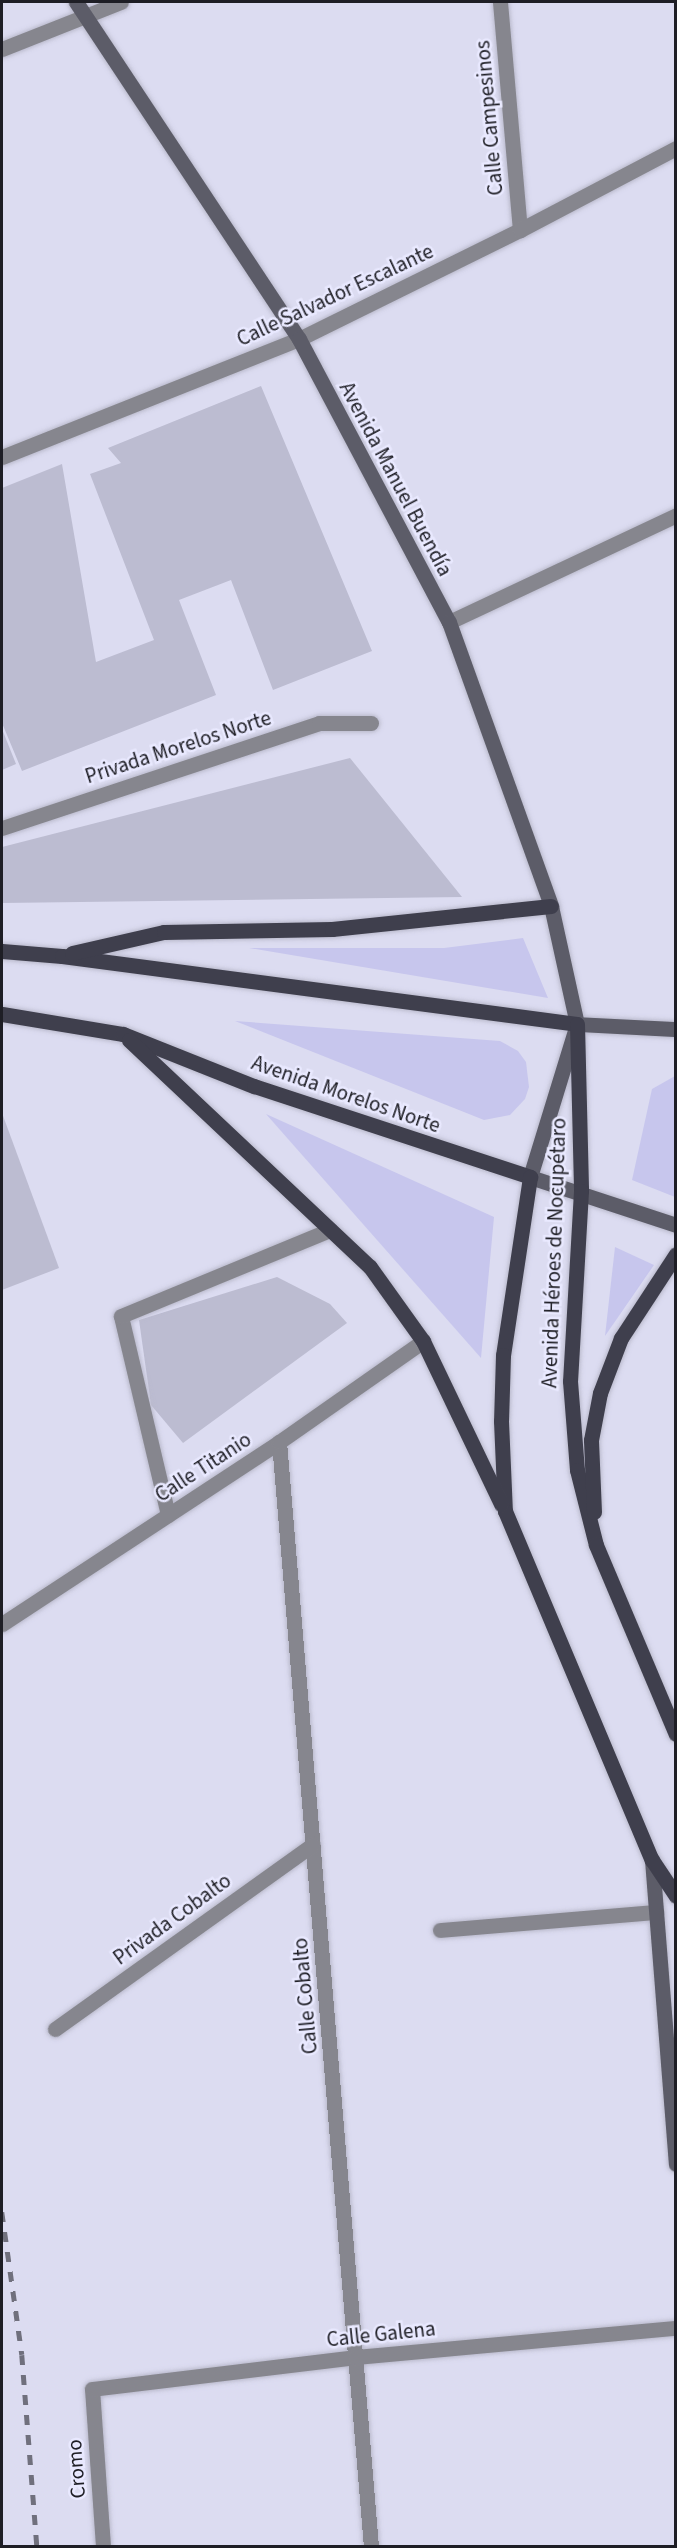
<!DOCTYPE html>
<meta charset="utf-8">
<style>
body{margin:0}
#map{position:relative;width:677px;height:2548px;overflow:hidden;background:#dcdcf1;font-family:"Source Sans 3",sans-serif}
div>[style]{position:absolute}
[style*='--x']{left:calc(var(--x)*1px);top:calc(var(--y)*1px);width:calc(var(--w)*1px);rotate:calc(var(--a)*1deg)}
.green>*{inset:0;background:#c7c6ed}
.building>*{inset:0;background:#bcbcd1}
.roads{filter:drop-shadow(0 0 2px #babacc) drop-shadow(0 0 2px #babacc)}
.street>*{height:15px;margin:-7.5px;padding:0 7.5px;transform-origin:7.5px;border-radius:7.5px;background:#86868e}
.secondary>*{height:15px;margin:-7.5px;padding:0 7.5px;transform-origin:7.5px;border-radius:7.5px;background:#5c5c68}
.primary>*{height:15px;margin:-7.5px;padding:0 7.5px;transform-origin:7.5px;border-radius:7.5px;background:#3f3f4d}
.rail>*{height:4.5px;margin-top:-2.25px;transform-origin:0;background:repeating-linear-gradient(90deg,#70707d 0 10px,transparent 0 20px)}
span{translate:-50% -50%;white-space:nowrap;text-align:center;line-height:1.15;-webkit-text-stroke:5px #e9e9ff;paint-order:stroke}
.street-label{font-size:21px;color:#1e1e25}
.frame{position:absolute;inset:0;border:3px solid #1e1e25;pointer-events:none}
</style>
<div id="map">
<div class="green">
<div style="clip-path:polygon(523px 938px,548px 998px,249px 948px,444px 948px)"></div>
<div style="clip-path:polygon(235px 1021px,500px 1041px,518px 1051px,526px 1062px,529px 1087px,525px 1099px,510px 1115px,484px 1120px)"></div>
<div style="clip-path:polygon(675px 1076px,675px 1197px,632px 1180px,652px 1089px)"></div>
<div style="clip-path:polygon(266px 1114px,494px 1217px,481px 1358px)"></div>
<div style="clip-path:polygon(615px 1247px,654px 1265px,605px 1336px)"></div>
</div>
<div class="building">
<div style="clip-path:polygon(261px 386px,372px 651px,273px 690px,231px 580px,179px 600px,216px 695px,22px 771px,2px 723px,2px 488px,62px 464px,96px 662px,154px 640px,90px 474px,121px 463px,108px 448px)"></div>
<div style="clip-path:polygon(2px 729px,16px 764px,2px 770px)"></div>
<div style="clip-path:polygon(350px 758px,462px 897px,2px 903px,2px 847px)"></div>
<div style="clip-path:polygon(2px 1113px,59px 1268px,2px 1290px)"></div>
<div style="clip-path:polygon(277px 1277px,330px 1304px,347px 1323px,183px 1443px,151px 1405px,139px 1320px)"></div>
</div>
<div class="roads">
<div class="street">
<div style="--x:500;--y:2;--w:229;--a:85"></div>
<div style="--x:2;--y:49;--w:128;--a:-21.6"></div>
<div style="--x:2;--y:457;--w:320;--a:-21.7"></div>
<div style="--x:299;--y:339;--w:246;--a:-26.3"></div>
<div style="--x:520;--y:230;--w:176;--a:-27.7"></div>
<div style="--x:449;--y:622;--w:251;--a:-25.2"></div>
<div style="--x:2;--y:828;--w:334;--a:-18.3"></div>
<div style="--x:319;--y:723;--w:52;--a:0"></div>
<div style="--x:279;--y:1442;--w:1108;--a:85.24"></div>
<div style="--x:168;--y:1515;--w:204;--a:-103.3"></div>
<div style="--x:121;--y:1316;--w:226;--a:-22.4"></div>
<div style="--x:2;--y:1624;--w:331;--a:-33.3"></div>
<div style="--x:279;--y:1442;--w:176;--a:-35"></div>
<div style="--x:440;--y:1930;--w:217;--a:-4.8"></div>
<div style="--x:55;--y:2029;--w:317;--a:-35.6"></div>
<div style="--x:103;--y:2546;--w:157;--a:-94"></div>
<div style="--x:92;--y:2389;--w:265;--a:-6.9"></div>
<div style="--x:355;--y:2357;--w:322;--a:-5.2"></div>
</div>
<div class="secondary">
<div style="--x:76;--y:2;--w:404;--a:56.5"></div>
<div style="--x:299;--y:339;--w:320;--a:62.1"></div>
<div style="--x:449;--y:622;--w:302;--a:70.2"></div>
<div style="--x:551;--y:906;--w:121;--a:77.6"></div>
<div style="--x:577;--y:1024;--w:160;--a:107.1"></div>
<div style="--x:530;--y:1177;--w:154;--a:18.2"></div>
<div style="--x:577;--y:1024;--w:99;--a:2.9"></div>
<div style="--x:652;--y:1860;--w:305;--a:85.5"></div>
</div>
<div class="primary">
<div style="--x:2;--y:951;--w:60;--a:4.8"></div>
<div style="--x:62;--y:956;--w:519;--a:7.52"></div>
<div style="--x:577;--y:1024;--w:167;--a:88.6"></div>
<div style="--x:581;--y:1191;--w:190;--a:93.3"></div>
<div style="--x:570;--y:1381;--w:89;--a:85.5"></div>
<div style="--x:577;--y:1470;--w:77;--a:75.8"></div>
<div style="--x:596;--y:1545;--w:205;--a:67.1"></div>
<div style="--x:72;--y:953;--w:94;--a:-12.9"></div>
<div style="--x:164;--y:932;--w:168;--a:-1"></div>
<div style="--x:332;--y:929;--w:220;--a:-6"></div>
<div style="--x:2;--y:1014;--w:123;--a:9.4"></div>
<div style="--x:123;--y:1034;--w:141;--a:21.7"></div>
<div style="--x:254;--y:1086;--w:291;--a:18.2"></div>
<div style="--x:530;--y:1177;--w:180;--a:98.6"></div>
<div style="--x:503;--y:1355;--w:66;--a:91.7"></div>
<div style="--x:501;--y:1421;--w:90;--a:87.5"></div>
<div style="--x:505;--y:1511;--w:379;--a:67.2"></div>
<div style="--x:652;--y:1860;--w:43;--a:56.3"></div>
<div style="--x:129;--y:1040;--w:331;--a:43.3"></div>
<div style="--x:370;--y:1267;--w:91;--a:54.4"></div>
<div style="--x:423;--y:1341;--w:181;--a:64.4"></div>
<div style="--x:594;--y:1512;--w:72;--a:-92.4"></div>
<div style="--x:591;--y:1440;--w:48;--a:-79.2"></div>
<div style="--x:600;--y:1393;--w:59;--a:-69.1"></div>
<div style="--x:621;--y:1338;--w:100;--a:-56.8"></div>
</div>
</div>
<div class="rail">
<div style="--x:2;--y:2212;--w:144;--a:82"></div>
<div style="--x:22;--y:2355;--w:192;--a:85.5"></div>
</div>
<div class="street-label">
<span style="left:489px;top:118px;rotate:-95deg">Calle Campesinos</span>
<span style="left:335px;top:295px;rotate:-25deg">Calle Salvador Escalante</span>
<span style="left:396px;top:479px;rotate:62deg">Avenida Manuel Buendía</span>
<span style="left:178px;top:747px;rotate:-18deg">Privada Morelos Norte</span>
<span style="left:346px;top:1094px;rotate:19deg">Avenida Morelos Norte</span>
<span style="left:554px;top:1253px;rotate:-88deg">Avenida Héroes de Nocupétaro</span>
<span style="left:203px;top:1467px;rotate:-33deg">Calle Titanio</span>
<span style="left:172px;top:1919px;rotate:-36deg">Privada Cobalto</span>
<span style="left:305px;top:1996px;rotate:-95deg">Calle Cobalto</span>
<span style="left:381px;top:2334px;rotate:-6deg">Calle Galena</span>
<span style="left:76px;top:2469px;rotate:-94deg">Cromo</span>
</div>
<div class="frame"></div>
</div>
